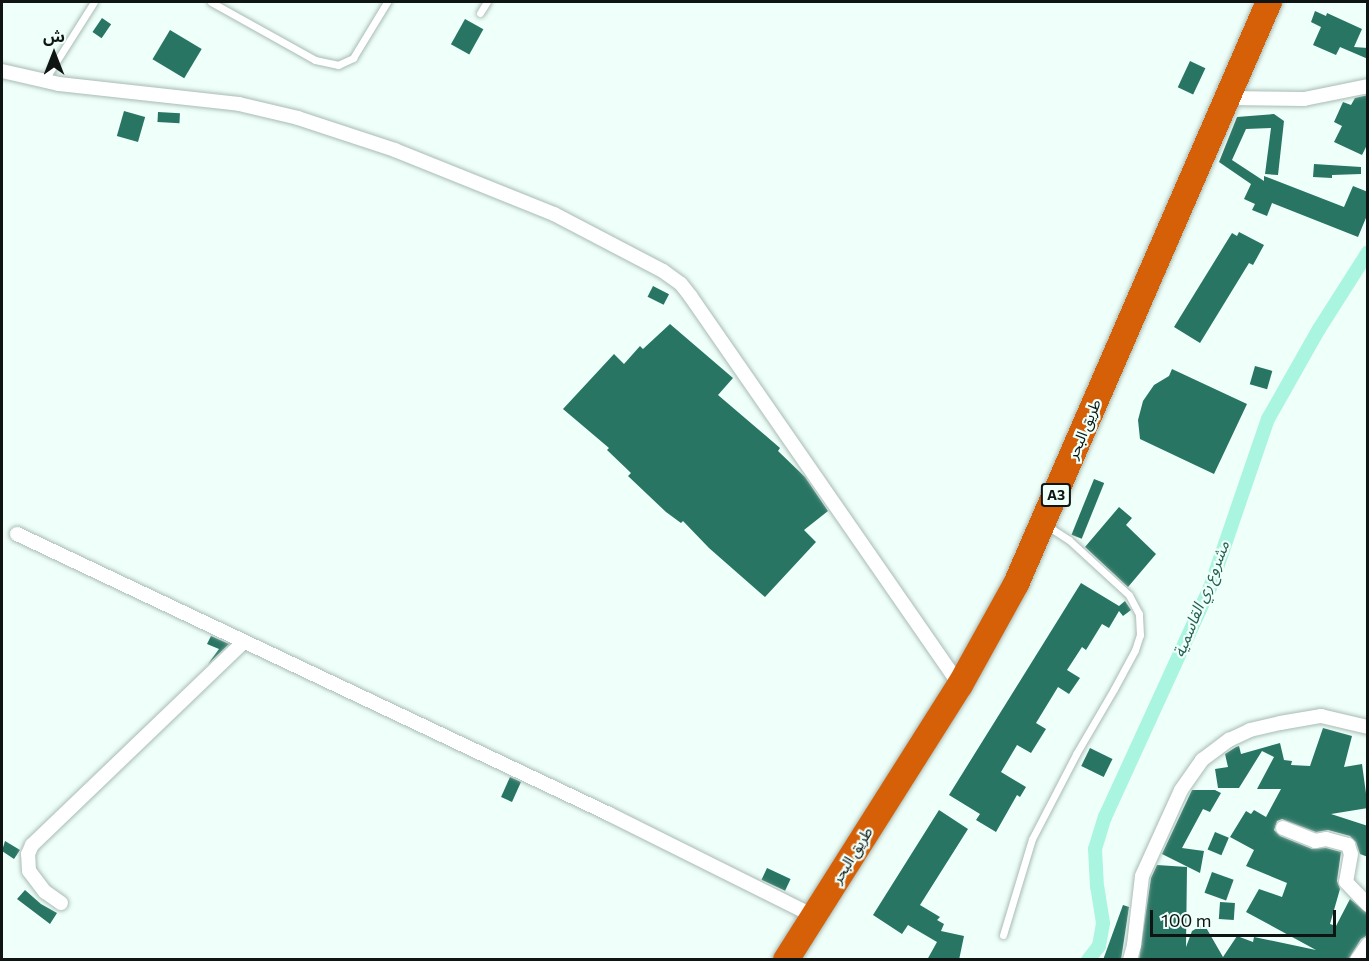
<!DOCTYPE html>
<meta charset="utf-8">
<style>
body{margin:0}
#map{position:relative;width:1369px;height:961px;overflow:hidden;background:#effffa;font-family:Commissioner,"Noto Sans Arabic",sans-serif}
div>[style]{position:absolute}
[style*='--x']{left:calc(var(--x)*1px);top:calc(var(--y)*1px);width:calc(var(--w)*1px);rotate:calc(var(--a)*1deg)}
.canal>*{height:14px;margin:-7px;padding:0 7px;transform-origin:7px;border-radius:7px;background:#aaf5df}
.building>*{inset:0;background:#297564;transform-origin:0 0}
.roads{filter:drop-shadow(0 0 2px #a8bbb5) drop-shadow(0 0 2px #a8bbb5)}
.lane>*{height:7px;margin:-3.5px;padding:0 3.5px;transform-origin:3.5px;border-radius:3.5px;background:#fff}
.street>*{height:14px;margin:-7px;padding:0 7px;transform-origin:7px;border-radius:7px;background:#fff}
.highway>*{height:26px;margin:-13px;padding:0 13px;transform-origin:13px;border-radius:13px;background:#d66007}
span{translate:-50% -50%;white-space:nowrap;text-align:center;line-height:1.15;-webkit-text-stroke:4.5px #effffa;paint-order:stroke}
.shield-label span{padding:2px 4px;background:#effffa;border:2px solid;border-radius:4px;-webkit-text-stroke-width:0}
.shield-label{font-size:14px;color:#0e1513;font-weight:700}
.street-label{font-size:15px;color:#0e1513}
.water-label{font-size:16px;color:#266153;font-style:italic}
.frame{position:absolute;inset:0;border:3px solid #0e1513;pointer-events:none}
.north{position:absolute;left:24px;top:24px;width:60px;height:60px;-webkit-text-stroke:4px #effffa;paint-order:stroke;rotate:0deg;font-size:16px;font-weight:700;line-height:24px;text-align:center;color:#0e1513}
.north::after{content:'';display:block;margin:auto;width:21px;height:27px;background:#0e1513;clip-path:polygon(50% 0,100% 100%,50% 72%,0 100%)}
.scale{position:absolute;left:1150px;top:910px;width:186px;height:27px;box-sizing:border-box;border:3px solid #0e1513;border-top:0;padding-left:8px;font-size:18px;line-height:21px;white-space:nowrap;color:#0e1513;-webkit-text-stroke:4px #effffa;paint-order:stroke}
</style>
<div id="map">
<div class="canal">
<div style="--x:1088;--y:960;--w:18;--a:-52"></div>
<div style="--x:1099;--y:946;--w:23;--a:-80"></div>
<div style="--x:1103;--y:923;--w:36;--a:-99"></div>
<div style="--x:1097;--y:887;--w:38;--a:-93"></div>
<div style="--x:1095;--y:849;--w:34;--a:-73"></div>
<div style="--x:1105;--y:817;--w:252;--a:-65.4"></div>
<div style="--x:1210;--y:588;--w:179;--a:-71.1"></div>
<div style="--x:1268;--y:419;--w:103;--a:-60.5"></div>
<div style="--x:1319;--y:329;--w:91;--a:-57.5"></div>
</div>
<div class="building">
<div style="clip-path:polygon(1315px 11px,1326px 16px,1327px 13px,1362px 29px,1354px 47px,1368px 48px,1368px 59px,1340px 47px,1336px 55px,1313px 45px,1321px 27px,1311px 22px)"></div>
<div style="left:102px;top:18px;width:11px;height:17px;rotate:34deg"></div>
<div style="left:465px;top:19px;width:21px;height:29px;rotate:29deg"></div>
<div style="left:170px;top:30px;width:37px;height:34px;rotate:31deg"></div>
<div style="left:1190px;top:61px;width:17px;height:29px;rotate:25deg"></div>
<div style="clip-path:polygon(1368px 95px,1368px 143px,1362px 155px,1334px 142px,1342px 126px,1334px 122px,1343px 102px,1351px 105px,1355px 98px)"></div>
<div style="left:124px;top:111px;width:22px;height:26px;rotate:16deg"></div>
<div style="left:158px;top:112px;width:22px;height:10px;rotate:3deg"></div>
<div style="clip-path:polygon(1274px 114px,1284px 121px,1278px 175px,1265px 174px,1271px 128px,1246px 129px,1232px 160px,1264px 181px,1264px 176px,1344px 207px,1353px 186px,1368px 192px,1368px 213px,1358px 237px,1272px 203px,1267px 216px,1252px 210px,1255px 204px,1244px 199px,1251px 184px,1219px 162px,1237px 117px)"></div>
<div style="clip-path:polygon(1314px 164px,1361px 167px,1361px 174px,1332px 175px,1332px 178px,1313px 177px)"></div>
<div style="clip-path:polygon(1239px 232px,1264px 245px,1253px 265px,1249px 263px,1200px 343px,1174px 327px,1232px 233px,1237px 236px)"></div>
<div style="left:653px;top:286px;width:18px;height:12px;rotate:27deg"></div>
<div style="clip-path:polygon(670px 324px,733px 378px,718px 395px,780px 448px,778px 451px,805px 477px,828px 511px,804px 530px,816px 542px,765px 597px,709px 548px,683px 521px,681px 523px,666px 512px,628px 476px,631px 473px,607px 450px,609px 448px,563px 409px,614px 354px,624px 364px,640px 346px,643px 349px)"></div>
<div style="left:1255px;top:366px;width:18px;height:19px;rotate:16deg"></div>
<div style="clip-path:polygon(1172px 369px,1247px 404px,1214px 474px,1140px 439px,1138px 420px,1143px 401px,1154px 385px,1169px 376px)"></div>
<div style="left:1094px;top:479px;width:11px;height:60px;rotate:22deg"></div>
<div style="clip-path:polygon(1119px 507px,1132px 518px,1126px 525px,1156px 554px,1128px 587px,1085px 547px)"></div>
<div style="clip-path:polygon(1081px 583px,1119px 606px,1125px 601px,1131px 610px,1123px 616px,1119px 611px,1109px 628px,1102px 624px,1086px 650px,1082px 647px,1067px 670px,1080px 678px,1069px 694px,1058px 687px,1036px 723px,1046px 729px,1031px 753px,1017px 745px,1001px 772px,1026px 787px,1020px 797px,1017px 795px,996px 832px,976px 820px,980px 814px,949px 795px)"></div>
<div style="clip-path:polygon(211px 636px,229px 644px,208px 664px,219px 649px,207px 644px)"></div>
<div style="clip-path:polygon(1323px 728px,1352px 736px,1344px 767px,1362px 764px,1368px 808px,1331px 814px,1368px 826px,1368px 857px,1360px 854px,1356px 842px,1350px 836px,1328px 830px,1316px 832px,1282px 819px,1277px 821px,1274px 830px,1280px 836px,1312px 849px,1326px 848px,1341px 852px,1337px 881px,1340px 889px,1330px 924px,1336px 926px,1350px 899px,1368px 914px,1368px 935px,1361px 939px,1348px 960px,1139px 960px,1151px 878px,1157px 865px,1187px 867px,1186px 947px,1192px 931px,1204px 924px,1223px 957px,1237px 936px,1253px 942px,1254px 937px,1316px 950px,1246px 912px,1259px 889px,1282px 897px,1287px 883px,1246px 866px,1254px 850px,1230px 837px,1246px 811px,1251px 814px,1254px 810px,1266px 817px,1281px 789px,1257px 789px,1274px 757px,1262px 751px,1239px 788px,1218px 788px,1215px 769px,1228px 767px,1225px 754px,1236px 747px,1239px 746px,1241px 754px,1280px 743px,1284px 760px,1292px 761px,1291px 765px,1310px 766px)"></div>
<div style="left:1090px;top:748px;width:25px;height:20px;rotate:26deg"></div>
<div style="left:510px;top:777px;width:12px;height:22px;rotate:24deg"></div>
<div style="clip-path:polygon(1192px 790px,1215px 790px,1221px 793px,1210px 812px,1203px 809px,1182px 848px,1204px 851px,1200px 873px,1162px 854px)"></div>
<div style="clip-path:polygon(939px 810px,968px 829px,920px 905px,940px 917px,937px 920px,944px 924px,941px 931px,964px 936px,959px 960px,927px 960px,937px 942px,908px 925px,902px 934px,873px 915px)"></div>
<div style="left:1215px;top:832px;width:15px;height:19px;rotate:23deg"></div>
<div style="clip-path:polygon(5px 841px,20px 850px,14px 859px,2px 851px)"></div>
<div style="left:767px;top:868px;width:26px;height:13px;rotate:25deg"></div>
<div style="left:1212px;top:872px;width:23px;height:22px;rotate:20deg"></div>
<div style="clip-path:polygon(25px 890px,41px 904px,57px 913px,50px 924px,17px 899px)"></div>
<div style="left:1220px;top:902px;width:15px;height:17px;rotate:4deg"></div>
<div style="clip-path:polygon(1123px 905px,1129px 907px,1121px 960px,1103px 960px)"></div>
</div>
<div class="roads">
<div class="lane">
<div style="--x:211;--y:2;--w:119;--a:29.1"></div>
<div style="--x:315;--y:60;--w:24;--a:12"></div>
<div style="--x:338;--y:65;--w:17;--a:-25"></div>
<div style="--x:353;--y:58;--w:66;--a:-58.7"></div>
<div style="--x:480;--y:13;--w:13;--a:-58"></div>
<div style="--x:44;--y:81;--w:93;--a:-57.7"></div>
<div style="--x:1003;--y:935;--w:100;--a:-73.2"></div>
<div style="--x:1032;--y:839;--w:96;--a:-62.6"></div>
<div style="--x:1076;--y:754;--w:75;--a:-59.7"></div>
<div style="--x:1114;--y:689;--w:44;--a:-61.7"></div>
<div style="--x:1135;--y:650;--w:16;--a:-72"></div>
<div style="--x:1140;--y:635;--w:21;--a:-93"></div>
<div style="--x:1139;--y:614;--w:21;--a:-118"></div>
<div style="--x:1129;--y:595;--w:81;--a:-137.5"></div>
<div style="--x:1069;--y:540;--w:27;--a:-147"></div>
</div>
<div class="street">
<div style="--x:2;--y:71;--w:58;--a:12.8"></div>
<div style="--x:59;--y:84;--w:181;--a:6.3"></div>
<div style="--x:239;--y:104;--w:61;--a:13.3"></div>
<div style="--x:298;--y:118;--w:102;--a:18.3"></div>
<div style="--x:395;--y:150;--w:171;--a:21.9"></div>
<div style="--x:554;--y:214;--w:123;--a:27.6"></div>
<div style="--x:663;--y:271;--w:22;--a:36"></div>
<div style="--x:681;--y:284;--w:16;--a:52"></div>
<div style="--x:691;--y:297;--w:472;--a:55.3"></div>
<div style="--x:1227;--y:98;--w:77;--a:0.7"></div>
<div style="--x:1304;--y:99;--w:65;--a:-11.5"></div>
<div style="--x:17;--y:534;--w:655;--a:25.31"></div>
<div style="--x:609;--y:814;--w:229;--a:26.5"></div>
<div style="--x:1283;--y:828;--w:35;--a:22"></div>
<div style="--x:1315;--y:841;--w:11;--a:-10"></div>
<div style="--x:1326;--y:839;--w:23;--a:15"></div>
<div style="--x:1348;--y:845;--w:9;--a:72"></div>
<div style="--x:1351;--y:854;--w:28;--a:100"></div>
<div style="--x:1346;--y:882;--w:32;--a:46"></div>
<div style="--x:61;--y:903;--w:19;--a:-145"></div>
<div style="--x:45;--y:892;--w:26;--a:-127"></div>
<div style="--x:29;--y:871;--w:17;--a:-93"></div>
<div style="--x:28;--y:854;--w:10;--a:-66"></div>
<div style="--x:32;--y:845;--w:292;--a:-43.8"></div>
<div style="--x:1130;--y:960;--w:16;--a:-75"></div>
<div style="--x:1134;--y:945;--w:69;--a:-83.4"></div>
<div style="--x:1142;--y:876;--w:94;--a:-65.6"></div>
<div style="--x:1181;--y:790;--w:37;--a:-55"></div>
<div style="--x:1202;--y:760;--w:34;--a:-37"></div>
<div style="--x:1229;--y:740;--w:23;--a:-25"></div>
<div style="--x:1250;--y:730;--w:31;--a:-13"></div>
<div style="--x:1280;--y:723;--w:42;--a:-9.7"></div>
<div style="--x:1321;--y:716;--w:48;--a:13.2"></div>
<div style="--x:1357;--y:960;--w:19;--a:-55"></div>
</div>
<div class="highway">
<div style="--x:786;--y:960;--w:325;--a:-57.7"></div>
<div style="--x:960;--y:685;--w:115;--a:-61"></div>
<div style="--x:1016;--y:584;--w:635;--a:-66.51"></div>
</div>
</div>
<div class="shield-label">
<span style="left:1056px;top:495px">A3</span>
</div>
<div class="street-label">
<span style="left:1084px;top:429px;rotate:-67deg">طريق البحر</span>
<span style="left:852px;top:855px;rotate:-58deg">طريق البحر</span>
</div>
<div class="water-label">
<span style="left:1201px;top:599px;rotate:-68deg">مشروع ري القاسمية</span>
</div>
<div class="frame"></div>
<div class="north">ش</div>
<div class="scale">100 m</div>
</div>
